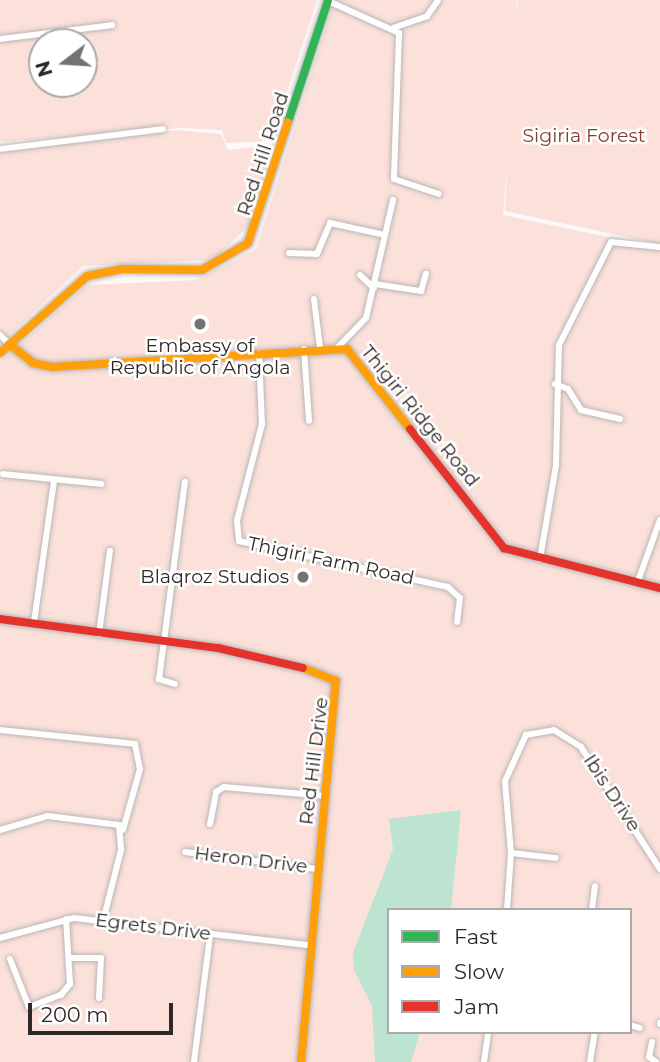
<!DOCTYPE html>
<style>
body{margin:0}
#map{position:relative;width:660px;height:1062px;overflow:hidden;background:#fdf9f8;font-family:Montserrat,sans-serif}
div>[style]{position:absolute}
[style*='--x']{left:calc(var(--x)*1px);top:calc(var(--y)*1px);width:calc(var(--w)*1px);rotate:calc(var(--a)*1deg)}
.green>*{inset:0;background:#fce1da}
.water>*{inset:0;background:#bde4d1}
.roads{filter:drop-shadow(0 0 2px #bbb6b5) drop-shadow(0 0 2px #bbb6b5)}
.street>*{height:6px;margin:-3px;padding:0 3px;transform-origin:3px;border-radius:3px;background:#fffefe}
.fast>*{height:8px;margin:-4px;padding:0 4px;transform-origin:4px;border-radius:4px;background:#30b455}
.slow>*{height:8px;margin:-4px;padding:0 4px;transform-origin:4px;border-radius:4px;background:#ff9f0a}
.jam>*{height:8px;margin:-4px;padding:0 4px;transform-origin:4px;border-radius:4px;background:#e5322d}
.dots>*{width:19px;height:19px;translate:-50% -50%;box-sizing:border-box;border:4px solid #fff;border-radius:50%}
span{translate:-50% -50%;white-space:nowrap;text-align:center;line-height:1.15;-webkit-text-stroke:5px #fff;paint-order:stroke}
.park-label{font-size:19px;color:#823d2c}
.street-label{font-size:19px;color:#2e2928}
.poi-label{font-size:19px;color:#2e2928}
.right{translate:-100% -50%;text-align:right}
.legend{position:absolute;left:387px;top:908px;width:245px;height:126px;box-sizing:border-box;background:#fff;border:2px solid #aba9a9;margin:0;padding:9px 12px;list-style:none;font-size:21px;color:#2e2928}
.legend li{display:flex;align-items:center;gap:14px;height:35px}
.legend b{width:35px;border:2px solid #aba9a9}
.north{position:absolute;left:28px;top:28px;width:70px;height:70px;box-sizing:border-box;background:#fff;border:2px solid #aba9a9;border-radius:50%;rotate:253deg;font-size:19px;font-weight:700;line-height:28px;text-align:center;color:#2e2928}
.north::after{content:'';display:block;margin:auto;width:24px;height:32px;background:#767271;clip-path:polygon(50% 0,100% 100%,50% 72%,0 100%)}
.scale{position:absolute;left:28px;top:1003px;width:145px;height:32px;box-sizing:border-box;border:4px solid #2e2928;border-top:0;padding-left:9px;font-size:21px;line-height:24px;white-space:nowrap;color:#2e2928;-webkit-text-stroke:5px #fff;paint-order:stroke}
</style>
<div id="map">
<div class="green">
<div style="clip-path:polygon(evenodd,0 0,317px 0,271px 141px,226px 143px,222px 130px,180px 128px,0 142px,0 0,42px 42px,84px 42px,84px 84px,42px 84px,42px 42px)"></div>
<div style="clip-path:polygon(evenodd,335px 0,517px 0,515px 11px,518px 0,660px 0,660px 244px,505px 211px,507px 165px,503px 215px,660px 248px,660px 1062px,0 1062px,0 362px,87px 285px,197px 280px,256px 249px,335px 0,389px 910px,630px 910px,630px 1032px,389px 1032px,389px 910px)"></div>
<div style="clip-path:polygon(178px 130px,221px 134px,228px 150px,273px 145px,250px 225px,213px 260px,83px 266px,0 344px,0 146px)"></div>
</div>
<div class="water">
<div style="clip-path:polygon(461px 810px,451px 910px,389px 910px,389px 1032px,420px 1032px,411px 1062px,375px 1062px,372px 1006px,354px 970px,353px 953px,393px 849px,389px 819px)"></div>
</div>
<div class="roads">
<div class="street">
<div style="--x:328;--y:1;--w:78;--a:24.3"></div>
<div style="--x:399;--y:33;--w:146;--a:92"></div>
<div style="--x:394;--y:179;--w:47;--a:18.4"></div>
<div style="--x:393;--y:28;--w:36;--a:-19"></div>
<div style="--x:427;--y:16;--w:19;--a:-55"></div>
<div style="--x:0;--y:39;--w:113;--a:-7.1"></div>
<div style="--x:0;--y:149;--w:164;--a:-7"></div>
<div style="--x:385;--y:235;--w:36;--a:-77"></div>
<div style="--x:289;--y:253;--w:28;--a:2"></div>
<div style="--x:317;--y:254;--w:34;--a:-67"></div>
<div style="--x:330;--y:223;--w:56;--a:12.3"></div>
<div style="--x:385;--y:235;--w:85;--a:102.9"></div>
<div style="--x:366;--y:318;--w:40;--a:134"></div>
<div style="--x:360;--y:275;--w:19;--a:43"></div>
<div style="--x:375;--y:284;--w:47;--a:8.7"></div>
<div style="--x:421;--y:291;--w:18;--a:-74"></div>
<div style="--x:314;--y:299;--w:49;--a:83"></div>
<div style="--x:0;--y:335;--w:13;--a:45"></div>
<div style="--x:304;--y:349;--w:72;--a:86"></div>
<div style="--x:259;--y:353;--w:71;--a:87.6"></div>
<div style="--x:262;--y:424;--w:100;--a:104.5"></div>
<div style="--x:237;--y:521;--w:20;--a:84"></div>
<div style="--x:239;--y:541;--w:214;--a:12.4"></div>
<div style="--x:448;--y:587;--w:16;--a:43"></div>
<div style="--x:460;--y:598;--w:24;--a:97"></div>
<div style="--x:555;--y:384;--w:14;--a:21"></div>
<div style="--x:568;--y:389;--w:25;--a:58"></div>
<div style="--x:581;--y:410;--w:40;--a:13"></div>
<div style="--x:3;--y:474;--w:99;--a:5.8"></div>
<div style="--x:540;--y:559;--w:95;--a:-80.3"></div>
<div style="--x:556;--y:465;--w:120;--a:-88.6"></div>
<div style="--x:559;--y:345;--w:115;--a:-63.2"></div>
<div style="--x:611;--y:242;--w:49;--a:5.8"></div>
<div style="--x:638;--y:581;--w:65;--a:-70.2"></div>
<div style="--x:34;--y:622;--w:141;--a:-81.9"></div>
<div style="--x:99;--y:634;--w:84;--a:-82.5"></div>
<div style="--x:175;--y:684;--w:17;--a:-163"></div>
<div style="--x:159;--y:679;--w:199;--a:-82.5"></div>
<div style="--x:0;--y:730;--w:136;--a:5.9"></div>
<div style="--x:135;--y:744;--w:25;--a:79"></div>
<div style="--x:140;--y:769;--w:63;--a:105.6"></div>
<div style="--x:210;--y:824;--w:33;--a:-79"></div>
<div style="--x:216;--y:792;--w:9;--a:-32"></div>
<div style="--x:224;--y:787;--w:102;--a:5"></div>
<div style="--x:0;--y:830;--w:50;--a:-16.3"></div>
<div style="--x:48;--y:816;--w:72;--a:7.2"></div>
<div style="--x:119;--y:825;--w:25;--a:85"></div>
<div style="--x:121;--y:850;--w:73;--a:104.2"></div>
<div style="--x:185;--y:852;--w:133;--a:7.3"></div>
<div style="--x:511;--y:853;--w:45;--a:6.3"></div>
<div style="--x:507;--y:910;--w:57;--a:-86"></div>
<div style="--x:511;--y:853;--w:72;--a:-94.8"></div>
<div style="--x:505;--y:781;--w:51;--a:-65.5"></div>
<div style="--x:526;--y:735;--w:28;--a:-10"></div>
<div style="--x:554;--y:730;--w:32;--a:32"></div>
<div style="--x:581;--y:747;--w:145;--a:57.1"></div>
<div style="--x:592;--y:910;--w:24;--a:-83"></div>
<div style="--x:0;--y:938;--w:77;--a:-15.1"></div>
<div style="--x:74;--y:918;--w:237;--a:6.6"></div>
<div style="--x:69;--y:958;--w:32;--a:0"></div>
<div style="--x:101;--y:958;--w:40;--a:92.9"></div>
<div style="--x:10;--y:959;--w:52;--a:68.4"></div>
<div style="--x:29;--y:1007;--w:34;--a:-21"></div>
<div style="--x:61;--y:995;--w:14;--a:-51"></div>
<div style="--x:70;--y:984;--w:65;--a:-93.5"></div>
<div style="--x:660;--y:1024;--w:1;--a:-90"></div>
<div style="--x:630;--y:1025;--w:10;--a:17"></div>
<div style="--x:652;--y:1042;--w:15;--a:101"></div>
<div style="--x:649;--y:1057;--w:9;--a:36"></div>
<div style="--x:194;--y:1062;--w:128;--a:-82.8"></div>
<div style="--x:484;--y:1062;--w:30;--a:-82"></div>
<div style="--x:590;--y:1062;--w:30;--a:-81"></div>
</div>
<div class="fast">
<div style="--x:288;--y:122;--w:128;--a:-71.8"></div>
</div>
<div class="slow">
<div style="--x:9;--y:344;--w:31;--a:38"></div>
<div style="--x:33;--y:363;--w:19;--a:12"></div>
<div style="--x:52;--y:367;--w:296;--a:-3.5"></div>
<div style="--x:347;--y:349;--w:102;--a:51.8"></div>
<div style="--x:0;--y:353;--w:116;--a:-41.5"></div>
<div style="--x:87;--y:276;--w:37;--a:-11"></div>
<div style="--x:123;--y:269;--w:79;--a:0.7"></div>
<div style="--x:202;--y:270;--w:53;--a:-30.4"></div>
<div style="--x:248;--y:243;--w:127;--a:-71.7"></div>
<div style="--x:301;--y:1062;--w:383;--a:-84.8"></div>
<div style="--x:336;--y:681;--w:35;--a:-158"></div>
</div>
<div class="jam">
<div style="--x:410;--y:429;--w:152;--a:51.7"></div>
<div style="--x:504;--y:548;--w:161;--a:14.4"></div>
<div style="--x:0;--y:619;--w:220;--a:7.6"></div>
<div style="--x:218;--y:648;--w:87;--a:13.2"></div>
</div>
</div>
<div class="dots">
<div style="left:200px;top:324px;background:#767271"></div>
<div style="left:303px;top:577px;background:#767271"></div>
</div>
<div class="park-label">
<span style="left:584px;top:136px">Sigiria Forest</span>
</div>
<div class="street-label">
<span style="left:263px;top:154px;rotate:-72deg">Red Hill Road</span>
<span style="left:420px;top:416px;rotate:51deg">Thigiri Ridge Road</span>
<span style="left:331px;top:561px;rotate:12deg">Thigiri Farm Road</span>
<span style="left:314px;top:761px;rotate:-83deg">Red Hill Drive</span>
<span style="left:612px;top:793px;rotate:57deg">Ibis Drive</span>
<span style="left:251px;top:860px;rotate:7deg">Heron Drive</span>
<span style="left:153px;top:927px;rotate:7deg">Egrets Drive</span>
</div>
<div class="poi-label">
<span style="left:200px;top:357px">Embassy of<br>Republic of Angola</span>
<span class="right" style="left:289px;top:577px">Blaqroz Studios</span>
</div>
<ul class="legend">
<li><b style="height:9px;background:#30b455"></b>Fast</li>
<li><b style="height:9px;background:#ff9f0a"></b>Slow</li>
<li><b style="height:9px;background:#e5322d"></b>Jam</li>
</ul>
<div class="north">N</div>
<div class="scale">200 m</div>
</div>
